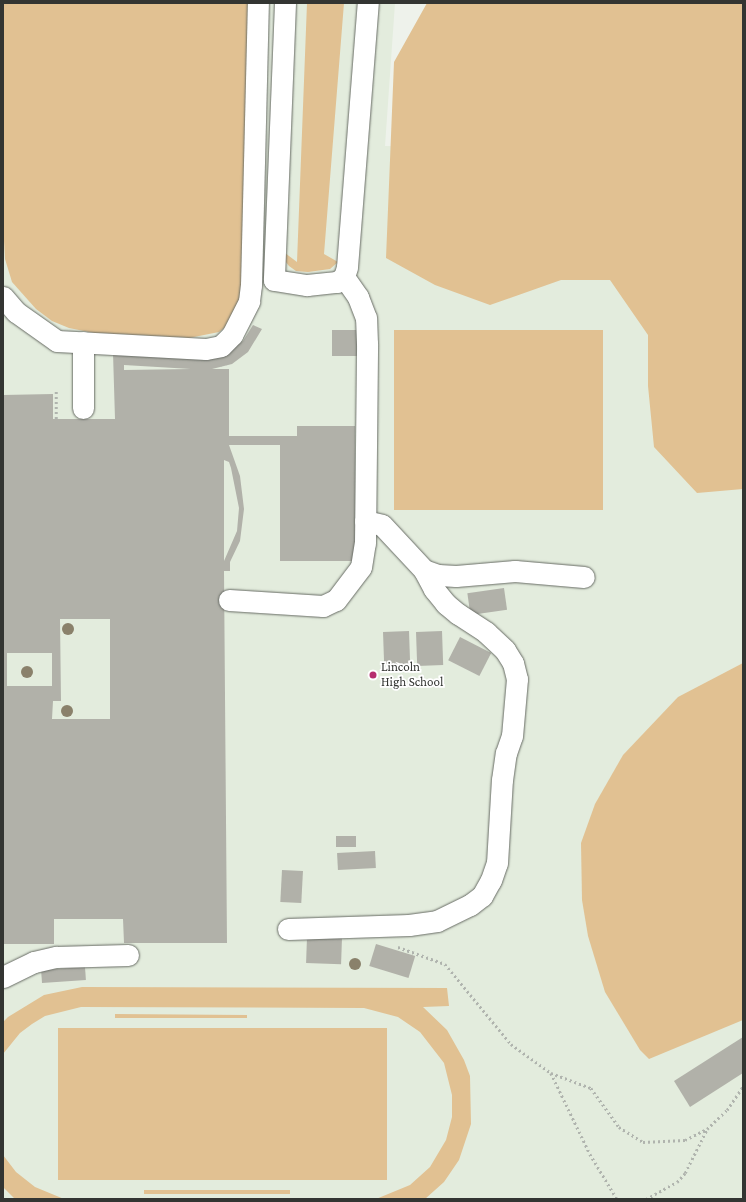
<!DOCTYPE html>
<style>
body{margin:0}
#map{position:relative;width:746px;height:1202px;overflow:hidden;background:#eef2eb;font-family:"Crimson Pro",serif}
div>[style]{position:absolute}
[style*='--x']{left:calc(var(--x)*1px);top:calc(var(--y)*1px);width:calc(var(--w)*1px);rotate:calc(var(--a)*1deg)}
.built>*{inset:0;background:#e3ecdd}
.green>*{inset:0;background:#e1c192;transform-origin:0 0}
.building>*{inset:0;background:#b1b1a9;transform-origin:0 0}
.path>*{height:2.5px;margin-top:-1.25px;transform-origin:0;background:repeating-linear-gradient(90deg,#b0b4ae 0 2px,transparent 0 5px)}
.roads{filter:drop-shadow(0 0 1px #676b64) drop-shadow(0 0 1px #676b64)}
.minor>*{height:21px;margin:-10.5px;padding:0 10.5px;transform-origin:10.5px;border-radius:10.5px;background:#fff}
.trees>*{width:12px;height:12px;margin:-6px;border-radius:50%;background:#8a816b}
.dots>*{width:11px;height:11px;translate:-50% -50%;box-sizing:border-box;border:2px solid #fff;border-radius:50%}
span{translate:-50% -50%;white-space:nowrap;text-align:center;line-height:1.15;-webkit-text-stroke:3.5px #fff;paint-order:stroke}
.poi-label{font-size:13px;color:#333532}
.left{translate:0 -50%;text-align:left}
.frame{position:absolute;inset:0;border:4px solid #333532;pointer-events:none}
</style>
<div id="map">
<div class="built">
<div style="clip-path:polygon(3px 3px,395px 3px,385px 146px,743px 152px,743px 1199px,3px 1199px)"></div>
</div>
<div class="green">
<div style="clip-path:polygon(3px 3px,252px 3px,247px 283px,229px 324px,219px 332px,189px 338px,94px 333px,69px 328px,52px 321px,36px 309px,12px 282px,5px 259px,3px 222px)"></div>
<div style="clip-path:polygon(307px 3px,344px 3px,324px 254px,338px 262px,330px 269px,308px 272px,296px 271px,289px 266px,281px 256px,281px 250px,297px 262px)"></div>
<div style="clip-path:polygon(427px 3px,743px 3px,743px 489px,697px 493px,654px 447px,648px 386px,648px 335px,610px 280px,561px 280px,490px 305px,435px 285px,386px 258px,394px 62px)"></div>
<div style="left:394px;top:330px;width:209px;height:180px"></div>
<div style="clip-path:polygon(743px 663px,743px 1020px,649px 1059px,640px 1050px,605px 992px,588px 936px,582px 900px,581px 843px,595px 804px,623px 755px,678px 697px)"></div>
<div style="clip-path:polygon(82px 987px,447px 988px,449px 1006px,423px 1007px,447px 1030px,464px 1060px,470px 1076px,471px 1124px,459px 1160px,444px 1182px,425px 1199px,376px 1199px,410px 1185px,430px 1167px,446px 1140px,452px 1117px,452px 1095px,444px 1063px,420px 1032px,398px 1017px,364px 1008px,81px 1007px,45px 1016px,32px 1024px,20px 1033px,3px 1054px,3px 1022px,8px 1017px,44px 995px)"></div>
<div style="clip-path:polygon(115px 1014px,247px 1015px,247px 1018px,115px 1018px)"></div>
<div style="left:387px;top:1028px;width:152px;height:329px;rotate:90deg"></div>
<div style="clip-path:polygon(3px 1155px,16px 1172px,35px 1187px,64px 1199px,15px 1199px,3px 1187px)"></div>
<div style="left:290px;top:1190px;width:4px;height:146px;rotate:90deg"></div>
</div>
<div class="building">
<div style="clip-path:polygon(evenodd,253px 325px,262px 329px,248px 352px,232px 364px,212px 369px,229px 369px,229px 436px,297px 436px,297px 426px,355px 426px,355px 561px,280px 561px,280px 445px,229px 445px,240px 476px,244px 509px,240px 541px,230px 562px,230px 571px,224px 571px,227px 943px,124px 943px,123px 919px,54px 919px,54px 944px,3px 944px,3px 395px,53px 394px,53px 419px,115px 419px,113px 353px,225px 354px,243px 341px,253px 325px,124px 365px,191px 369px,124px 370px,124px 365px,253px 325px,224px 460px,229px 462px,231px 468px,239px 508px,237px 531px,224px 561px,224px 460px,253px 325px,60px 619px,110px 619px,110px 719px,52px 719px,53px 701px,61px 701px,60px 619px,253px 325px,7px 653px,52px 653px,52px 686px,7px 686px,7px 653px)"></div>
<div style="left:332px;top:330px;width:25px;height:26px"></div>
<div style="left:504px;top:588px;width:22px;height:37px;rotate:82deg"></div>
<div style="left:409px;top:631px;width:33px;height:26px;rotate:88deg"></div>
<div style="left:442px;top:631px;width:34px;height:26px;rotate:88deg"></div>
<div style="left:460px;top:637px;width:35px;height:26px;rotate:27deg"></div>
<div style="left:356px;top:836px;width:11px;height:20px;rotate:90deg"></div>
<div style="left:375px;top:851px;width:17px;height:38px;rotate:87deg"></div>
<div style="left:282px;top:870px;width:21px;height:32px;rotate:3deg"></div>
<div style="left:307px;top:937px;width:35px;height:26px;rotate:2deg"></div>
<div style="left:376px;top:944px;width:41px;height:23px;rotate:17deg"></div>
<div style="left:85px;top:967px;width:13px;height:44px;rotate:86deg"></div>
<div style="clip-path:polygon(743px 1037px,743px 1073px,690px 1107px,674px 1081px)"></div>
</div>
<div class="path">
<div style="--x:56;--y:419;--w:30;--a:-90"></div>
<div style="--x:398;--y:947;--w:50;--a:19.9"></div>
<div style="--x:445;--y:964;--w:104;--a:50.5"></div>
<div style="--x:511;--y:1044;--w:49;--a:35.9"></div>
<div style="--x:551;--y:1073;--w:43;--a:20.6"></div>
<div style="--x:591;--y:1088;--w:48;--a:54.3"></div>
<div style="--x:619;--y:1127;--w:28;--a:32"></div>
<div style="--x:643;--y:1142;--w:42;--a:-2.7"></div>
<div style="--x:685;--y:1140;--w:25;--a:-27"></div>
<div style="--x:551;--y:1073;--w:90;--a:64.3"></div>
<div style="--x:590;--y:1154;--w:52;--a:59"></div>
<div style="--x:646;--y:1199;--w:35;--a:-29"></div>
<div style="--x:677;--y:1182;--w:12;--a:-48"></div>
<div style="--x:685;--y:1173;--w:49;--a:-63.4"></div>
<div style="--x:707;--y:1129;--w:28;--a:-44"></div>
<div style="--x:727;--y:1110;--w:29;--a:-56"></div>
</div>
<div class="roads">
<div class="minor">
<div style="--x:285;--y:3;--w:277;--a:92.3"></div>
<div style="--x:274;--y:280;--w:33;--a:9"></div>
<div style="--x:307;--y:285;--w:30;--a:-6"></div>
<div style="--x:337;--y:282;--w:9;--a:-36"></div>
<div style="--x:344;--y:277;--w:10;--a:-73"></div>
<div style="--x:347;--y:267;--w:265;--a:-85.5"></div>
<div style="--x:3;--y:297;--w:20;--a:49"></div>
<div style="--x:16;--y:312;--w:50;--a:35.3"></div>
<div style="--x:57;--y:341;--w:149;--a:3.1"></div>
<div style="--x:206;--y:349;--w:15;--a:-11"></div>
<div style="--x:221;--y:346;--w:16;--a:-45"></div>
<div style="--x:232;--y:335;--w:38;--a:-63"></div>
<div style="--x:249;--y:301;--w:16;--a:-83"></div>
<div style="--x:251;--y:285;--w:282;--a:-88.6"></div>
<div style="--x:83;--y:342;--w:66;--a:90"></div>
<div style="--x:365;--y:521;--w:17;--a:13"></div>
<div style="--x:382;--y:525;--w:62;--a:47"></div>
<div style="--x:424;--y:570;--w:15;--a:20"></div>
<div style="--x:438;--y:575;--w:18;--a:3"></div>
<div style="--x:456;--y:576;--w:59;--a:-4.8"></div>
<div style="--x:515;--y:571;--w:69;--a:5"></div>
<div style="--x:229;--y:600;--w:94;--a:3.7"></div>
<div style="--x:323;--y:606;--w:14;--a:-25"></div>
<div style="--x:336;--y:600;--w:41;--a:-52.9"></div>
<div style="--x:361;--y:567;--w:24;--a:-81"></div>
<div style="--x:365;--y:543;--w:199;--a:-89.4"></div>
<div style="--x:367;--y:344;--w:26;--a:-92"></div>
<div style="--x:366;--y:318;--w:22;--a:-111"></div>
<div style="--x:358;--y:297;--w:24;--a:-125"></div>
<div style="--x:288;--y:929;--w:121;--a:-1.9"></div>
<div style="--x:409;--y:925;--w:28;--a:-8"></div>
<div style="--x:437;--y:921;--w:37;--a:-26"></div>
<div style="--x:470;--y:905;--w:15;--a:-37"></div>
<div style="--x:482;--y:896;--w:18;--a:-61"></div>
<div style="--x:491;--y:880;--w:18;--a:-71"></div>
<div style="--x:497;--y:863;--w:83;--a:-86.6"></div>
<div style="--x:502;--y:780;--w:27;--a:-82"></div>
<div style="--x:506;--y:753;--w:18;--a:-71"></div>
<div style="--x:512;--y:736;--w:57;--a:-85"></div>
<div style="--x:517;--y:679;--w:16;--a:-104"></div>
<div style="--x:513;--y:663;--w:15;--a:-122"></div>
<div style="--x:505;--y:650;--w:26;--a:-137"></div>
<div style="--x:486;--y:632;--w:33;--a:-147"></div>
<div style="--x:458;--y:614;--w:16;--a:-140"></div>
<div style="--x:446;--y:604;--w:19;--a:-129"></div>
<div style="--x:434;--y:589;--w:21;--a:-118"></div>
<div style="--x:3;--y:977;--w:34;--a:-26"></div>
<div style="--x:34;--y:962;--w:23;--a:-13"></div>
<div style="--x:56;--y:957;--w:72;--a:-1.6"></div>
</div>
</div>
<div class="trees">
<div style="left:68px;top:629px"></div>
<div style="left:27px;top:672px"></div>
<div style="left:67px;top:711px"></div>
<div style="left:355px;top:964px"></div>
</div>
<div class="dots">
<div style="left:373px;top:675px;background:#b62e6f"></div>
</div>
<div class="poi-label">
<span class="left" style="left:381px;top:675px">Lincoln<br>High School</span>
</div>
<div class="frame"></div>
</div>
